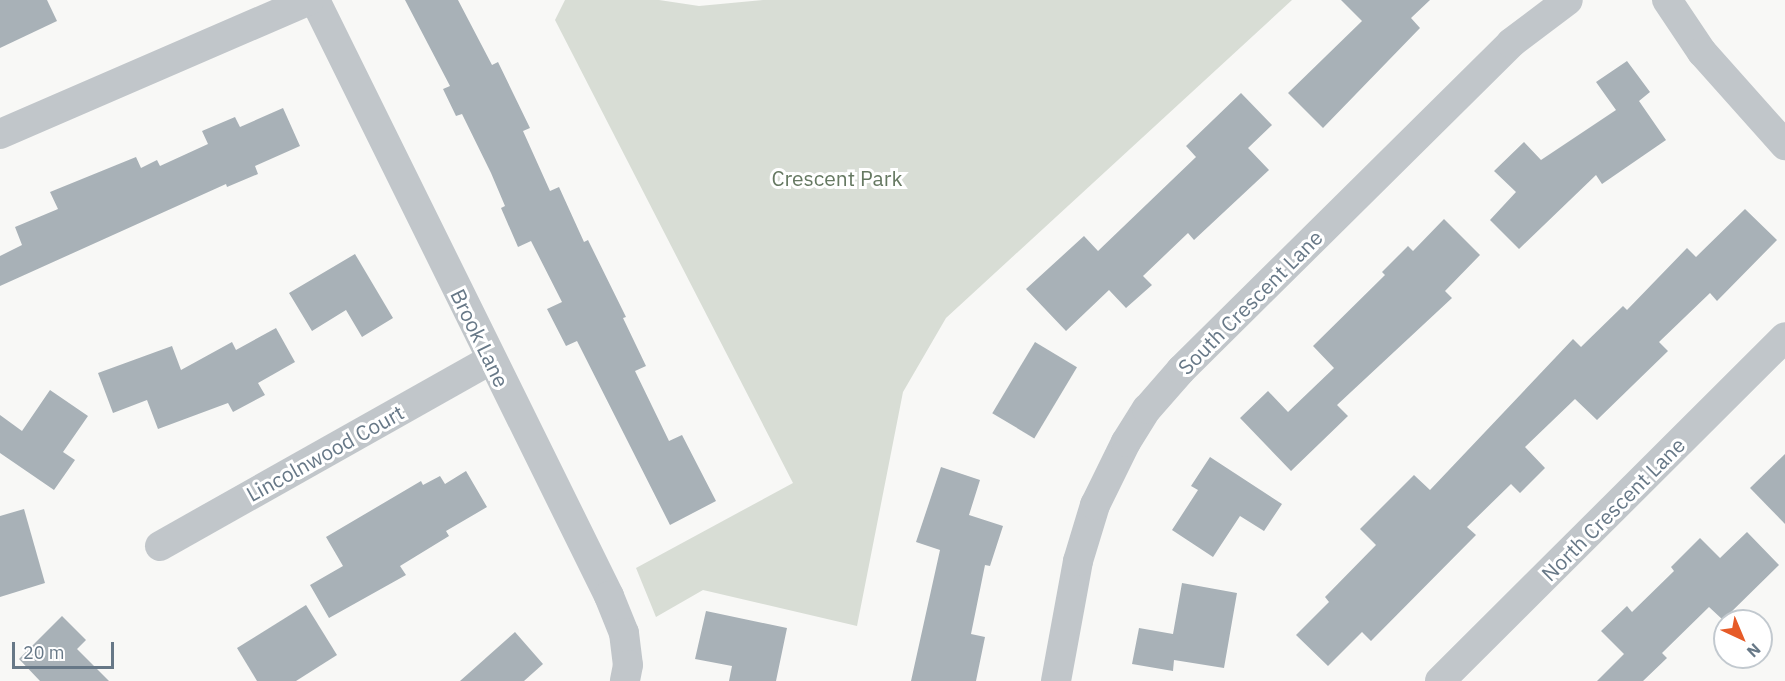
<!DOCTYPE html>
<style>
body{margin:0}
#map{position:relative;width:1785px;height:681px;overflow:hidden;background:#f8f8f6;font-family:"IBM Plex Sans",sans-serif}
div>[style]{position:absolute}
[style*='--x']{left:calc(var(--x)*1px);top:calc(var(--y)*1px);width:calc(var(--w)*1px);rotate:calc(var(--a)*1deg)}
.green>*{inset:0;background:#d8ddd5}
.building>*{inset:0;background:#a8b1b7;transform-origin:0 0}
.street>*{height:30px;margin:-15px;padding:0 15px;transform-origin:15px;border-radius:15px;background:#c1c6ca}
span{translate:-50% -50%;white-space:nowrap;text-align:center;line-height:1.15;-webkit-text-stroke:6px #fff;paint-order:stroke}
.park-label{font-size:21px;color:#667962}
.street-label{font-size:21px;color:#677887}
.north{position:absolute;left:1713px;top:609px;width:60px;height:60px;box-sizing:border-box;background:#fff;border:2px solid #c2c9cf;border-radius:50%;rotate:136deg;font-size:16px;font-weight:700;line-height:24px;text-align:center;color:#677887}
.north::after{content:'';display:block;margin:auto;width:21px;height:27px;background:#e65b28;clip-path:polygon(50% 0,100% 100%,50% 72%,0 100%)}
.scale{position:absolute;left:12px;top:642px;width:102px;height:27px;box-sizing:border-box;border:3px solid #677887;border-top:0;padding-left:8px;font-size:18px;line-height:21px;white-space:nowrap;color:#677887;-webkit-text-stroke:4px #fff;paint-order:stroke}
</style>
<div id="map">
<div class="green">
<div style="clip-path:polygon(565px 0,659px 0,699px 6px,763px 0,1292px 0,946px 318px,903px 392px,857px 626px,703px 590px,656px 617px,636px 568px,793px 483px,555px 20px)"></div>
</div>
<div class="building">
<div style="clip-path:polygon(0 0,47px 0,57px 21px,0 48px)"></div>
<div style="clip-path:polygon(405px 0,458px 0,492px 65px,498px 62px,530px 128px,523px 131px,550px 191px,559px 187px,584px 242px,588px 240px,626px 317px,623px 318px,646px 366px,635px 371px,669px 441px,682px 435px,716px 501px,670px 525px,577px 341px,566px 346px,547px 309px,562px 302px,531px 241px,518px 247px,501px 208px,505px 206px,491px 173px,462px 114px,456px 116px,443px 89px,450px 86px)"></div>
<div style="clip-path:polygon(1341px 0,1430px 0,1411px 18px,1420px 28px,1323px 128px,1288px 93px,1362px 21px)"></div>
<div style="clip-path:polygon(1627px 61px,1650px 92px,1639px 101px,1666px 140px,1602px 184px,1596px 175px,1519px 249px,1490px 220px,1516px 192px,1494px 171px,1524px 142px,1541px 160px,1616px 110px,1596px 82px)"></div>
<div style="clip-path:polygon(1241px 93px,1272px 125px,1248px 148px,1269px 170px,1194px 240px,1188px 233px,1143px 276px,1152px 285px,1126px 308px,1109px 290px,1066px 331px,1026px 289px,1084px 236px,1098px 251px,1196px 157px,1186px 146px)"></div>
<div style="clip-path:polygon(283px 108px,300px 146px,255px 166px,258px 174px,227px 187px,226px 184px,0 286px,0 256px,22px 245px,15px 227px,58px 209px,50px 192px,136px 157px,141px 168px,157px 160px,160px 166px,208px 144px,202px 131px,235px 117px,240px 127px)"></div>
<div style="clip-path:polygon(1745px 209px,1777px 240px,1717px 301px,1710px 293px,1659px 342px,1668px 351px,1597px 420px,1575px 399px,1525px 447px,1545px 468px,1520px 493px,1511px 484px,1467px 527px,1476px 535px,1371px 641px,1362px 632px,1328px 666px,1296px 635px,1329px 602px,1325px 597px,1376px 545px,1360px 529px,1414px 475px,1430px 490px,1573px 339px,1581px 347px,1623px 306px,1627px 310px,1687px 248px,1696px 257px)"></div>
<div style="clip-path:polygon(1444px 219px,1480px 255px,1445px 291px,1452px 298px,1337px 405px,1348px 416px,1291px 471px,1240px 418px,1268px 391px,1288px 412px,1334px 368px,1313px 346px,1385px 275px,1382px 272px,1408px 246px,1413px 251px)"></div>
<div style="clip-path:polygon(355px 254px,393px 318px,362px 337px,346px 310px,312px 331px,289px 293px)"></div>
<div style="clip-path:polygon(276px 328px,295px 362px,258px 383px,265px 395px,233px 412px,228px 403px,158px 429px,147px 400px,113px 413px,98px 373px,172px 346px,181px 370px,232px 342px,236px 350px)"></div>
<div style="left:1035px;top:342px;width:49px;height:83px;rotate:31deg"></div>
<div style="clip-path:polygon(50px 390px,88px 416px,63px 452px,75px 460px,54px 490px,0 453px,0 415px,22px 431px)"></div>
<div style="clip-path:polygon(1785px 454px,1785px 524px,1750px 488px)"></div>
<div style="clip-path:polygon(1210px 457px,1282px 504px,1264px 531px,1240px 516px,1213px 557px,1172px 530px,1198px 490px,1191px 486px)"></div>
<div style="clip-path:polygon(941px 467px,980px 480px,969px 515px,1003px 526px,990px 566px,985px 565px,971px 634px,985px 637px,976px 681px,911px 681px,940px 550px,916px 542px)"></div>
<div style="clip-path:polygon(466px 471px,487px 507px,446px 531px,449px 536px,400px 566px,406px 575px,329px 618px,310px 585px,343px 566px,326px 537px,421px 481px,423px 485px,440px 476px,445px 484px)"></div>
<div style="clip-path:polygon(24px 509px,45px 583px,0 597px,0 516px)"></div>
<div style="clip-path:polygon(1747px 532px,1779px 565px,1723px 620px,1709px 607px,1662px 653px,1667px 658px,1643px 681px,1597px 681px,1624px 654px,1601px 631px,1627px 606px,1632px 612px,1674px 571px,1671px 567px,1700px 538px,1720px 558px)"></div>
<div style="clip-path:polygon(1182px 583px,1237px 593px,1224px 668px,1174px 660px,1173px 671px,1132px 664px,1139px 628px,1173px 634px)"></div>
<div style="clip-path:polygon(306px 605px,337px 655px,296px 681px,257px 681px,237px 648px)"></div>
<div style="clip-path:polygon(706px 611px,787px 628px,776px 681px,729px 681px,732px 666px,695px 659px)"></div>
<div style="clip-path:polygon(62px 616px,86px 640px,77px 649px,109px 681px,40px 681px,19px 659px)"></div>
<div style="clip-path:polygon(515px 632px,543px 664px,524px 681px,460px 681px)"></div>
</div>
<div class="street">
<div style="--x:315;--y:0;--w:665;--a:63.74"></div>
<div style="--x:609;--y:596;--w:40;--a:68"></div>
<div style="--x:624;--y:633;--w:32;--a:83"></div>
<div style="--x:628;--y:665;--w:16;--a:101"></div>
<div style="--x:1667;--y:0;--w:63;--a:56.1"></div>
<div style="--x:1702;--y:52;--w:125;--a:48.3"></div>
<div style="--x:0;--y:134;--w:337;--a:-23.4"></div>
<div style="--x:160;--y:546;--w:379;--a:-29.4"></div>
<div style="--x:1056;--y:681;--w:122;--a:-79.6"></div>
<div style="--x:1078;--y:561;--w:59;--a:-73.1"></div>
<div style="--x:1095;--y:505;--w:70;--a:-63.8"></div>
<div style="--x:1126;--y:442;--w:39;--a:-58"></div>
<div style="--x:1147;--y:409;--w:52;--a:-48.9"></div>
<div style="--x:1181;--y:370;--w:465;--a:-44.7"></div>
<div style="--x:1511;--y:43;--w:71;--a:-37"></div>
<div style="--x:1440;--y:681;--w:487;--a:-44.9"></div>
</div>
<div class="park-label">
<span style="left:837px;top:178px">Crescent Park</span>
</div>
<div class="street-label">
<span style="left:1250px;top:302px;rotate:-45deg">South Crescent Lane</span>
<span style="left:480px;top:338px;rotate:64deg">Brook Lane</span>
<span style="left:325px;top:453px;rotate:-29deg">Lincolnwood Court</span>
<span style="left:1613px;top:509px;rotate:-45deg">North Crescent Lane</span>
</div>
<div class="north">N</div>
<div class="scale">20 m</div>
</div>
